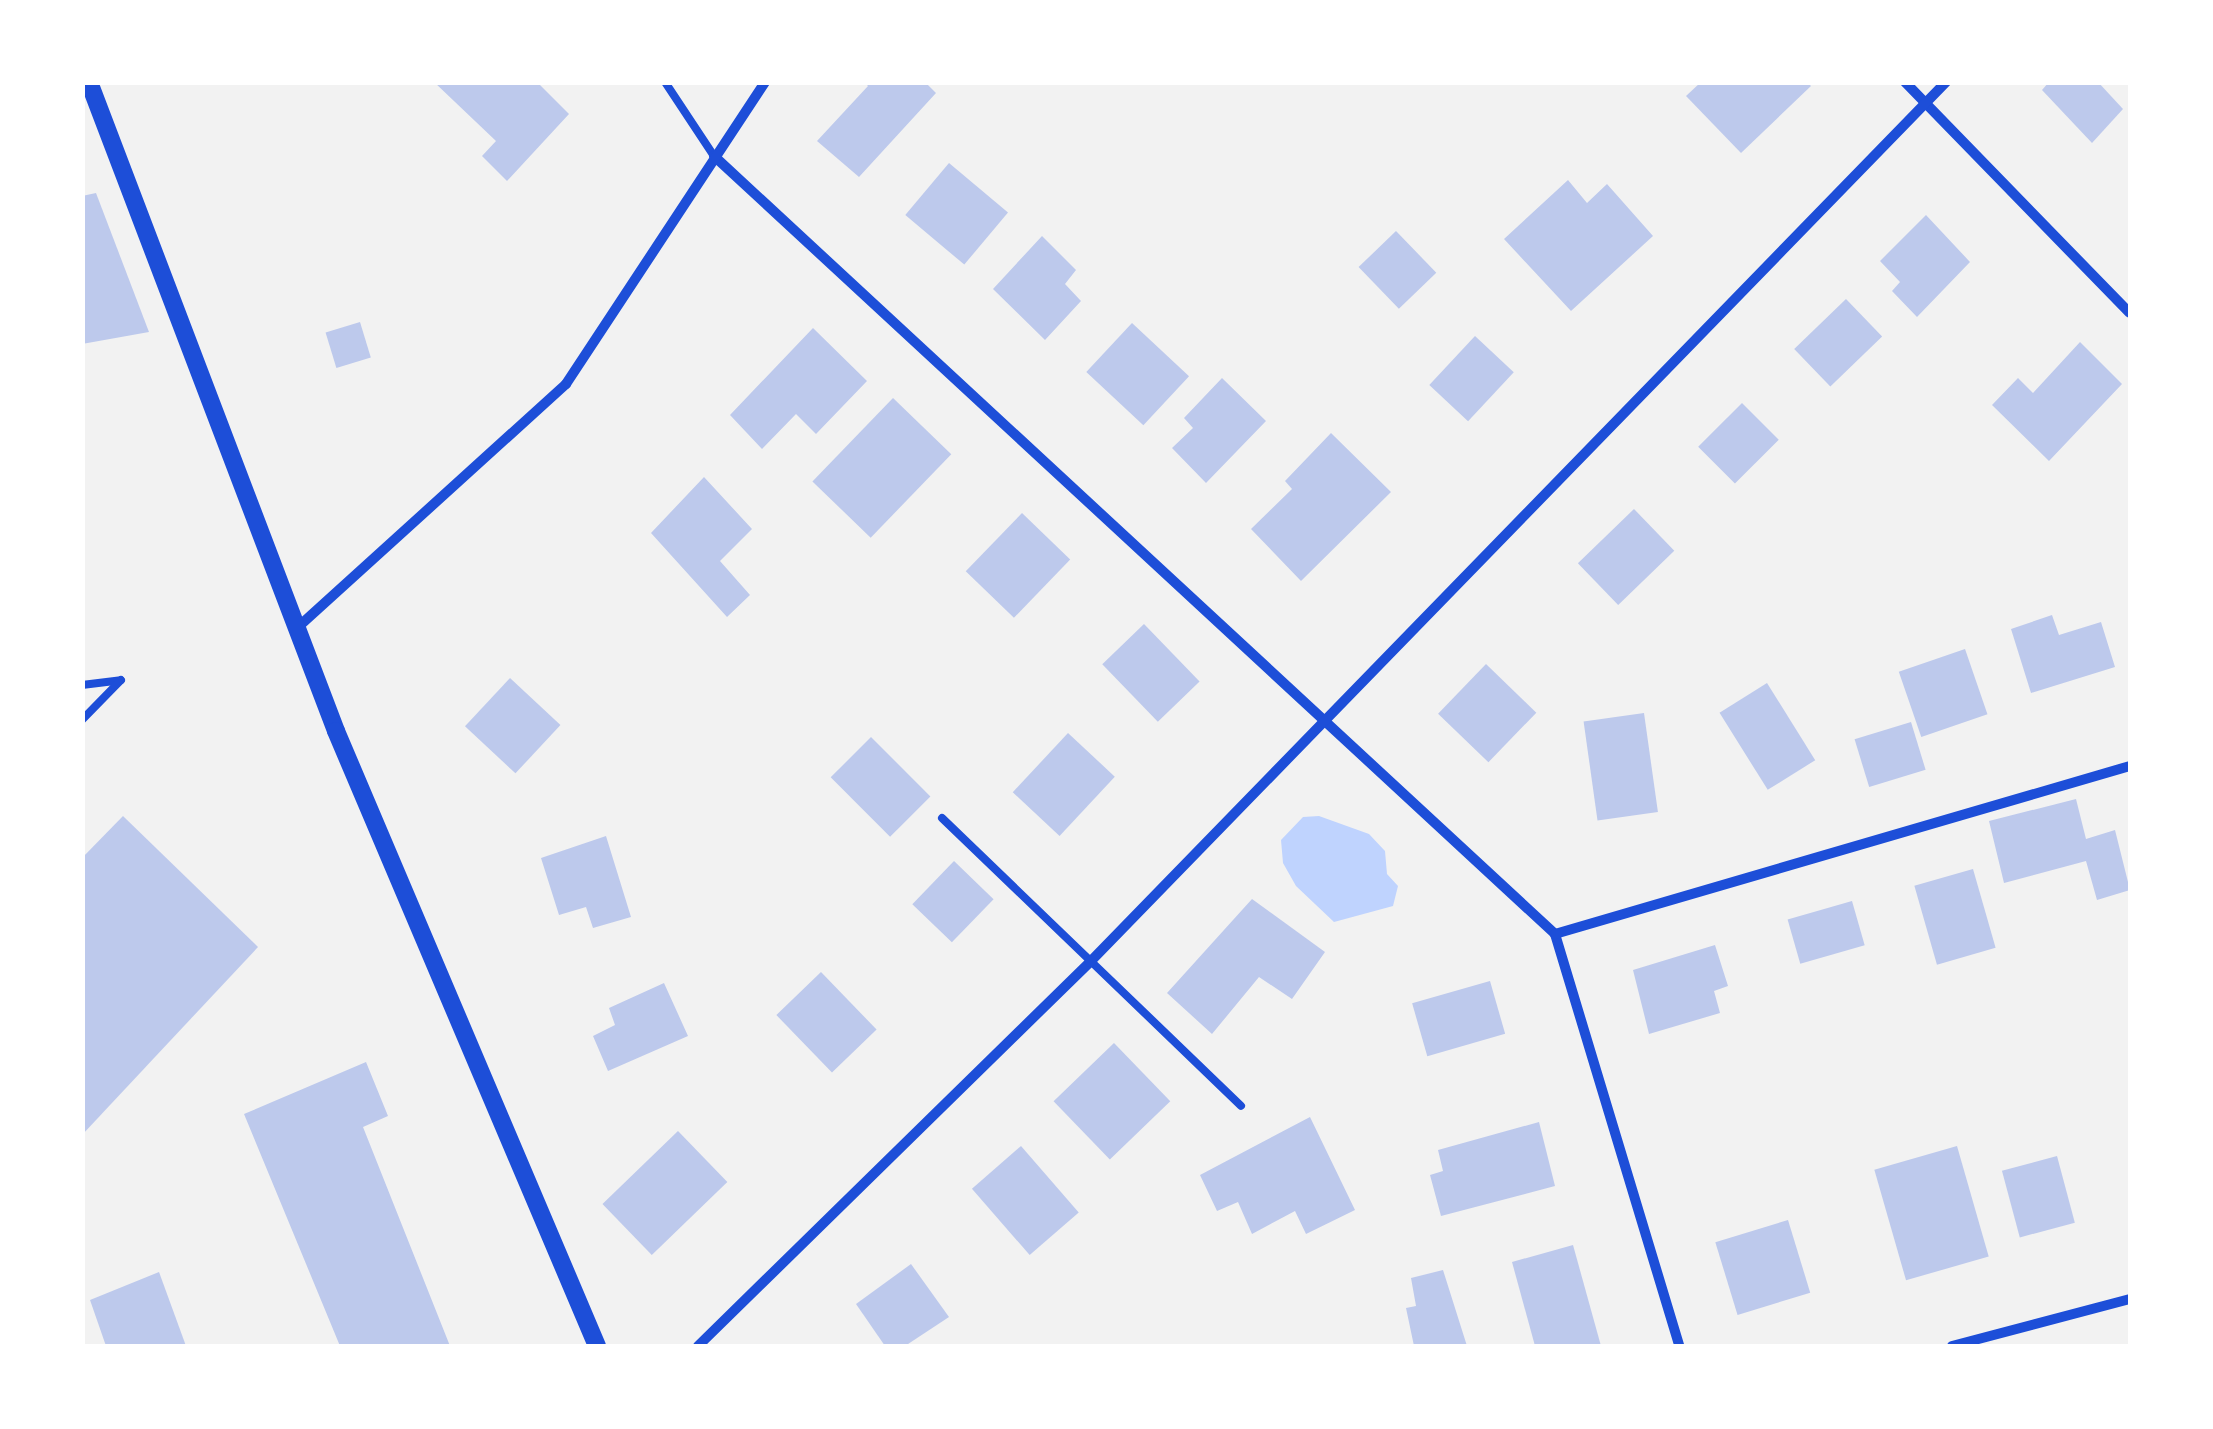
<!DOCTYPE html>
<style>
body{margin:0}
#map{position:relative;width:2213px;height:1429px;overflow:hidden;background:#f2f2f2;font-family:Mulish,sans-serif}
div>[style]{position:absolute}
[style*='--x']{left:calc(var(--x)*1px);top:calc(var(--y)*1px);width:calc(var(--w)*1px);rotate:calc(var(--a)*1deg)}
.water>*{inset:0;background:#bfd3fe}
.building>*{inset:0;background:#bdc9ec;transform-origin:0 0}
.service>*{height:8px;margin:-4px;padding:0 4px;transform-origin:4px;border-radius:4px;background:#1d4ed8}
.minor>*{height:10px;margin:-5px;padding:0 5px;transform-origin:5px;border-radius:5px;background:#1d4ed8}
.tertiary>*{height:18px;margin:-9px;padding:0 9px;transform-origin:9px;border-radius:9px;background:#1d4ed8}
span{translate:-50% -50%;white-space:nowrap;text-align:center;line-height:1.15;-webkit-text-stroke:8px #fff;paint-order:stroke}
.frame{position:absolute;inset:0;border:85px solid #fff;pointer-events:none}
</style>
<div id="map">
<div class="water">
<div style="clip-path:polygon(1319px 816px,1369px 834px,1385px 851px,1387px 874px,1398px 886px,1393px 906px,1334px 922px,1296px 886px,1283px 863px,1281px 840px,1303px 817px)"></div>
</div>
<div class="building">
<div style="clip-path:polygon(434px 82px,537px 82px,569px 114px,507px 181px,482px 156px,496px 141px)"></div>
<div style="clip-path:polygon(864px 82px,925px 82px,936px 93px,859px 177px,817px 141px,868px 86px)"></div>
<div style="clip-path:polygon(1701px 82px,1807px 82px,1811px 86px,1741px 153px,1686px 96px)"></div>
<div style="clip-path:polygon(2049px 82px,2098px 82px,2123px 109px,2092px 143px,2042px 90px)"></div>
<div style="left:949px;top:163px;width:77px;height:68px;rotate:40deg"></div>
<div style="clip-path:polygon(1568px 180px,1587px 203px,1607px 184px,1653px 236px,1571px 311px,1504px 239px)"></div>
<div style="clip-path:polygon(96px 193px,149px 332px,82px 344px,82px 196px)"></div>
<div style="clip-path:polygon(1926px 215px,1970px 262px,1917px 317px,1892px 291px,1900px 282px,1880px 261px)"></div>
<div style="left:1396px;top:231px;width:58px;height:52px;rotate:46deg"></div>
<div style="clip-path:polygon(1042px 236px,1076px 270px,1065px 284px,1081px 301px,1045px 340px,993px 289px)"></div>
<div style="left:1846px;top:299px;width:52px;height:72px;rotate:46deg"></div>
<div style="left:360px;top:322px;width:37px;height:36px;rotate:73deg"></div>
<div style="left:1132px;top:323px;width:78px;height:67px;rotate:43deg"></div>
<div style="clip-path:polygon(813px 328px,867px 381px,816px 434px,796px 414px,762px 449px,730px 415px)"></div>
<div style="left:1475px;top:336px;width:53px;height:67px;rotate:43deg"></div>
<div style="clip-path:polygon(2080px 342px,2122px 384px,2049px 461px,1992px 405px,2018px 378px,2033px 393px)"></div>
<div style="clip-path:polygon(1222px 378px,1266px 421px,1206px 483px,1172px 448px,1193px 428px,1184px 418px)"></div>
<div style="left:893px;top:398px;width:81px;height:116px;rotate:44deg"></div>
<div style="left:1742px;top:403px;width:52px;height:62px;rotate:45deg"></div>
<div style="clip-path:polygon(1331px 433px,1391px 492px,1301px 581px,1251px 529px,1292px 489px,1285px 481px)"></div>
<div style="clip-path:polygon(704px 477px,752px 529px,720px 561px,750px 595px,727px 617px,651px 533px)"></div>
<div style="left:1634px;top:509px;width:58px;height:78px;rotate:46deg"></div>
<div style="left:1022px;top:513px;width:67px;height:81px;rotate:44deg"></div>
<div style="clip-path:polygon(2052px 615px,2059px 635px,2101px 622px,2115px 667px,2031px 693px,2011px 629px)"></div>
<div style="left:1144px;top:624px;width:80px;height:58px;rotate:46deg"></div>
<div style="left:1965px;top:649px;width:69px;height:70px;rotate:71deg"></div>
<div style="left:1486px;top:664px;width:70px;height:69px;rotate:44deg"></div>
<div style="left:510px;top:678px;width:69px;height:66px;rotate:43deg"></div>
<div style="left:1767px;top:683px;width:91px;height:56px;rotate:58deg"></div>
<div style="left:1644px;top:713px;width:100px;height:61px;rotate:82deg"></div>
<div style="left:1911px;top:722px;width:50px;height:59px;rotate:73deg"></div>
<div style="left:1068px;top:733px;width:64px;height:81px;rotate:43deg"></div>
<div style="left:871px;top:737px;width:84px;height:57px;rotate:45deg"></div>
<div style="clip-path:polygon(2076px 799px,2086px 839px,2115px 830px,2130px 890px,2097px 900px,2086px 861px,2004px 883px,1989px 821px)"></div>
<div style="clip-path:polygon(123px 816px,258px 947px,82px 1135px,82px 858px)"></div>
<div style="clip-path:polygon(606px 836px,631px 917px,593px 928px,586px 907px,559px 915px,541px 858px)"></div>
<div style="left:954px;top:861px;width:55px;height:60px;rotate:44deg"></div>
<div style="left:1973px;top:869px;width:82px;height:61px;rotate:74deg"></div>
<div style="clip-path:polygon(1252px 899px,1325px 952px,1292px 999px,1259px 977px,1212px 1034px,1167px 993px)"></div>
<div style="left:1852px;top:901px;width:46px;height:67px;rotate:74deg"></div>
<div style="clip-path:polygon(1715px 945px,1728px 986px,1714px 991px,1720px 1013px,1649px 1034px,1633px 970px)"></div>
<div style="left:821px;top:972px;width:80px;height:62px;rotate:46deg"></div>
<div style="left:1490px;top:981px;width:55px;height:81px;rotate:74deg"></div>
<div style="clip-path:polygon(664px 983px,688px 1036px,608px 1071px,593px 1036px,615px 1025px,609px 1008px)"></div>
<div style="left:1114px;top:1043px;width:81px;height:84px;rotate:46deg"></div>
<div style="clip-path:polygon(366px 1062px,388px 1116px,363px 1127px,450px 1346px,340px 1346px,244px 1114px)"></div>
<div style="clip-path:polygon(1310px 1117px,1355px 1210px,1306px 1234px,1295px 1211px,1252px 1234px,1238px 1202px,1217px 1211px,1200px 1175px)"></div>
<div style="clip-path:polygon(1539px 1122px,1555px 1186px,1441px 1216px,1430px 1175px,1443px 1171px,1438px 1150px)"></div>
<div style="left:678px;top:1131px;width:71px;height:105px;rotate:46deg"></div>
<div style="left:1021px;top:1146px;width:88px;height:65px;rotate:49deg"></div>
<div style="left:1957px;top:1146px;width:115px;height:86px;rotate:74deg"></div>
<div style="left:2057px;top:1156px;width:69px;height:57px;rotate:75deg"></div>
<div style="left:1788px;top:1220px;width:76px;height:76px;rotate:73deg"></div>
<div style="clip-path:polygon(1573px 1245px,1601px 1346px,1535px 1346px,1512px 1262px)"></div>
<div style="clip-path:polygon(911px 1264px,949px 1317px,905px 1346px,885px 1346px,856px 1304px)"></div>
<div style="clip-path:polygon(1443px 1270px,1467px 1346px,1414px 1346px,1406px 1308px,1416px 1306px,1411px 1278px)"></div>
<div style="clip-path:polygon(159px 1272px,186px 1346px,106px 1346px,90px 1300px)"></div>
</div>
<div class="service">
<div style="--x:665;--y:82;--w:89;--a:56.5"></div>
<div style="--x:82;--y:685;--w:39;--a:-7"></div>
<div style="--x:121;--y:680;--w:56;--a:134.3"></div>
<div style="--x:942;--y:818;--w:415;--a:43.9"></div>
</div>
<div class="minor">
<div style="--x:1905;--y:82;--w:322;--a:45.8"></div>
<div style="--x:714;--y:156;--w:1146;--a:42.77"></div>
<div style="--x:1555;--y:934;--w:430;--a:73.2"></div>
<div style="--x:297;--y:628;--w:363;--a:-42.2"></div>
<div style="--x:566;--y:384;--w:362;--a:-56.6"></div>
<div style="--x:1555;--y:934;--w:599;--a:-16.29"></div>
<div style="--x:698;--y:1346;--w:549;--a:-44.41"></div>
<div style="--x:1090;--y:962;--w:1228;--a:-45.79"></div>
<div style="--x:1952;--y:1346;--w:184;--a:-14.8"></div>
</div>
<div class="tertiary">
<div style="--x:89;--y:82;--w:694;--a:69.16"></div>
<div style="--x:336;--y:731;--w:668;--a:67"></div>
</div>
<div class="frame"></div>
</div>
